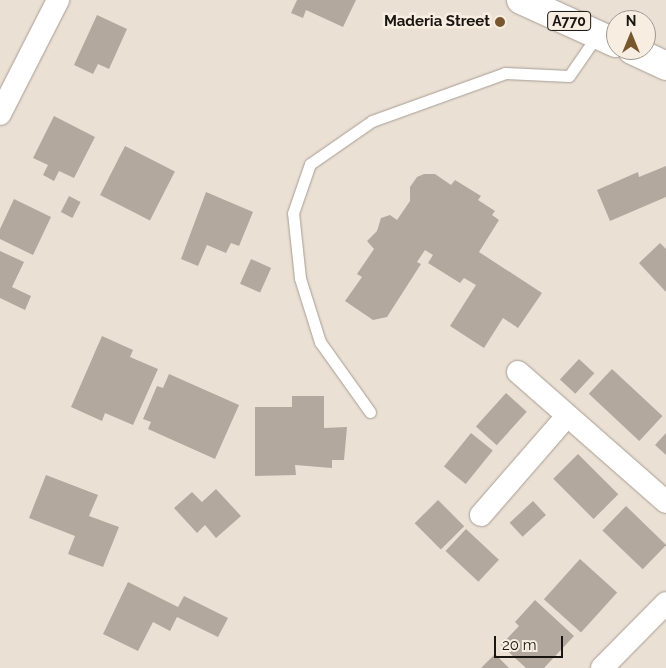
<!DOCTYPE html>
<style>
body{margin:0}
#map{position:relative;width:666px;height:668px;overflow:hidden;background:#ebe0d4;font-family:Raleway,sans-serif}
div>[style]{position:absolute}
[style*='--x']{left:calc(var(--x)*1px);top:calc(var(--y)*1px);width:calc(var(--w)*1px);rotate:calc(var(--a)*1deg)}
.building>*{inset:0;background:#b2a89d;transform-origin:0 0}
.roads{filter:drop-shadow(0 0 1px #a79d92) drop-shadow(0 0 1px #a79d92)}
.lane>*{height:11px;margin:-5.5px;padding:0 5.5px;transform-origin:5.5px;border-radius:5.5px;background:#fff}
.street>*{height:22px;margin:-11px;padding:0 11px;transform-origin:11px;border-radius:11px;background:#fff}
.primary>*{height:28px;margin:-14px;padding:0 14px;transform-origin:14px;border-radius:14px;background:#fff}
.dots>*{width:14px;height:14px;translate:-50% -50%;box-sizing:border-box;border:2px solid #f8ede1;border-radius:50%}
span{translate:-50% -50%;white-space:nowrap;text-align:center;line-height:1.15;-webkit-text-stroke:5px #f8ede1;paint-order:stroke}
.shield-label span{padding:1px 4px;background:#f8ede1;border:1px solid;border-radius:4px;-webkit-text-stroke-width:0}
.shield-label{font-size:14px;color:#191511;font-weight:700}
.poi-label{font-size:15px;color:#191511;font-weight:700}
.right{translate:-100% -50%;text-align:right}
.north{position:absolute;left:606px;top:10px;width:50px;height:50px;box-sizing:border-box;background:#f8ede1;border:1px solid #9f978e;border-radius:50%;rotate:0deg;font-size:14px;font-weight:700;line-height:20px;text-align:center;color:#191511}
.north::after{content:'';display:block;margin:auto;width:18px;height:22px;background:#78562e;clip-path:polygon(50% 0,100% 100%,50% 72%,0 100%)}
.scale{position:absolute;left:494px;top:636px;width:69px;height:22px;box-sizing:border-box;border:2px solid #191511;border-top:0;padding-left:6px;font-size:15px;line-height:18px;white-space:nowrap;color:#191511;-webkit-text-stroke:4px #f8ede1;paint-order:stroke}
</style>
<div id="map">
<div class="building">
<div style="clip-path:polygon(297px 0,356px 0,343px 27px,306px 10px,303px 18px,291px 13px)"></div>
<div style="clip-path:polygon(97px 15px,127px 29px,109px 69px,98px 64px,93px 74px,74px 65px)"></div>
<div style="clip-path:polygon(54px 116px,95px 137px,74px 178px,59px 171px,54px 181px,43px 175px,48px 165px,33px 158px)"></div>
<div style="left:125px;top:146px;width:56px;height:55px;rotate:27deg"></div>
<div style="clip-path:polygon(666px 166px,666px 197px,610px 221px,597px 190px,638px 172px,639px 177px)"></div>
<div style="clip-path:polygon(424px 174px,435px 174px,451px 185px,455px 180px,481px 196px,478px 200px,495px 211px,492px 215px,499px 220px,479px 252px,542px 293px,518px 328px,503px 318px,484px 348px,450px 326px,476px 285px,464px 278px,460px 283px,428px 263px,433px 255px,425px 250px,417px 262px,421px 264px,387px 317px,373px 320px,345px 301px,362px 277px,357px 274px,374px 249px,367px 241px,377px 231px,381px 218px,390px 215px,397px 220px,410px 201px,410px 187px,417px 177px)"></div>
<div style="clip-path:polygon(206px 192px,253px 212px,239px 246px,231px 243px,226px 253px,207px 245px,198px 266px,181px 259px)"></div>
<div style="left:69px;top:196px;width:13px;height:18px;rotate:27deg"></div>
<div style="clip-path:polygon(14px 199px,51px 217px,33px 255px,0 239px,0 229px)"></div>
<div style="clip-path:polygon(660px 243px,666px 249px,666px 292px,639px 263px)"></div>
<div style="clip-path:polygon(0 251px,24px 262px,12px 287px,31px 296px,25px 310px,0 298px)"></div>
<div style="left:251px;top:259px;width:22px;height:27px;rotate:24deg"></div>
<div style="clip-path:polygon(102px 336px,133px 350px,130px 357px,158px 369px,133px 425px,105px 413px,102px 421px,71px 407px)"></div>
<div style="left:579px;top:359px;width:21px;height:28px;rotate:43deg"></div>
<div style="left:612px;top:369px;width:69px;height:34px;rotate:43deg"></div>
<div style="clip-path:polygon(169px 374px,239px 405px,215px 459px,148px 429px,151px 422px,143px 419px,157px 386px,163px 388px)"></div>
<div style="left:506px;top:393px;width:28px;height:45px;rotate:42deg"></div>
<div style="clip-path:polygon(292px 396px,324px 396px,324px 428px,347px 427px,344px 460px,332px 460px,332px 468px,295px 465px,296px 475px,255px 476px,255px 407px,292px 407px)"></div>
<div style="left:471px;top:433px;width:28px;height:43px;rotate:39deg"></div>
<div style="clip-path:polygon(666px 433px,666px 455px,655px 445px)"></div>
<div style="left:578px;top:454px;width:57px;height:35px;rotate:45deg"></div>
<div style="clip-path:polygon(46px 475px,98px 495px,89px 516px,119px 527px,103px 567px,68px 554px,75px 536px,29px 518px)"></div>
<div style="clip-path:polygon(216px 489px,241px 516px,216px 538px,205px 525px,197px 533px,174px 508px,192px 492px,202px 502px)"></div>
<div style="left:438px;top:500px;width:37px;height:33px;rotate:45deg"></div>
<div style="left:533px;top:501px;width:19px;height:32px;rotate:47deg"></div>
<div style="left:626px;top:506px;width:56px;height:34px;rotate:44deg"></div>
<div style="left:466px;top:529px;width:45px;height:30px;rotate:43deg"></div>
<div style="left:580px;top:559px;width:50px;height:54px;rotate:42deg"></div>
<div style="clip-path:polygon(128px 582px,178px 607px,184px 596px,228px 618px,218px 637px,177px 617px,170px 631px,153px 622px,138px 651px,103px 634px)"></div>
<div style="clip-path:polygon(535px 600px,574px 636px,544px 668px,526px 668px,501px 645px,519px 626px,515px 622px)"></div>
<div style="clip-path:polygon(495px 654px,509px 668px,481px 668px)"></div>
</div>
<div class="roads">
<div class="lane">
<div style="--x:370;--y:412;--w:86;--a:-125.5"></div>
<div style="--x:320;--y:342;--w:67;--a:-107.4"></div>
<div style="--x:300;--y:278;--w:65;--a:-96.1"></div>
<div style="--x:293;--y:213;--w:52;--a:-70.9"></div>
<div style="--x:310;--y:164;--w:75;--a:-34.7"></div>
<div style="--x:372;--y:121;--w:141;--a:-19.8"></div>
<div style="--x:505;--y:73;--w:64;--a:2.7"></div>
<div style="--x:569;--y:76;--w:51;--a:-55.4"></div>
</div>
<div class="street">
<div style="--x:0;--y:114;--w:128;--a:-63"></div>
<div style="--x:518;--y:372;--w:197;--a:41.3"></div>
<div style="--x:481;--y:515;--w:131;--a:-49"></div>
<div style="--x:602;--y:668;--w:91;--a:-45.4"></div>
</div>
<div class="primary">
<div style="--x:521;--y:0;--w:104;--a:24.4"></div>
<div style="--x:632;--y:50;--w:38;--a:25"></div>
</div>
</div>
<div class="dots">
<div style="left:500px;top:22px;background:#78562e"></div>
</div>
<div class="shield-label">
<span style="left:569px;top:21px">A770</span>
</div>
<div class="poi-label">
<span class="right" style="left:490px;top:22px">Maderia Street</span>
</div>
<div class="north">N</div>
<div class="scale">20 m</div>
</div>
